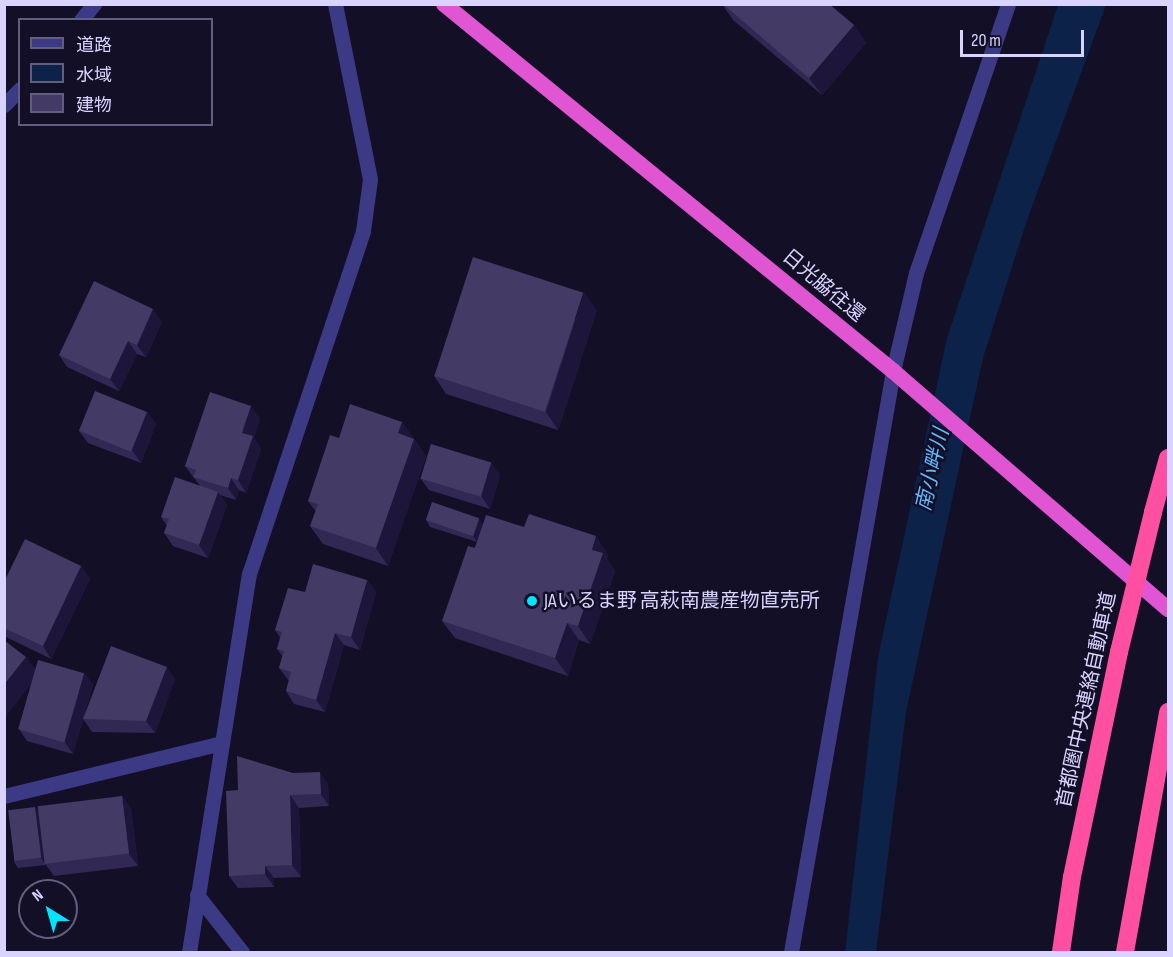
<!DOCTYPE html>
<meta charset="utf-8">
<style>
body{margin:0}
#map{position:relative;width:1173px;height:957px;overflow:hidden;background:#130f26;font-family:"Sofia Sans Condensed","Noto Sans JP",sans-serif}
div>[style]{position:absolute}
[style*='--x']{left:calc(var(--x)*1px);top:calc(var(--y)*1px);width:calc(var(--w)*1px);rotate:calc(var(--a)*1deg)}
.water>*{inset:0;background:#0c2248}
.service>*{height:15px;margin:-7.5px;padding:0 7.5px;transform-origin:7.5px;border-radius:7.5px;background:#3d3a85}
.minor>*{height:15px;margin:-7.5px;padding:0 7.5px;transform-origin:7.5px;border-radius:7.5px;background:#3d3a85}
.trunk>*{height:16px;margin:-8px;padding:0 8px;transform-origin:8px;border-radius:8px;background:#e055d1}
.motorway>*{height:18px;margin:-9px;padding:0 9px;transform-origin:9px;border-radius:9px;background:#ff4fa3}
.motorway-bridge>*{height:18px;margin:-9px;padding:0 9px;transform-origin:9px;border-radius:9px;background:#ff4fa3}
.wall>*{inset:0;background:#312854}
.shaded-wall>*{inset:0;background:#1d163a}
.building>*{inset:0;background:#433a66;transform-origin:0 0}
.dots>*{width:16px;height:16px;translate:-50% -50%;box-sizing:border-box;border:3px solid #130f26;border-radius:50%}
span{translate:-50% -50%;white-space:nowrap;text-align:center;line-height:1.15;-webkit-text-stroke:5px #130f26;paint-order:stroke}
.street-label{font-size:20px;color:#d9d4ff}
.poi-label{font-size:20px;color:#d9d4ff}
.left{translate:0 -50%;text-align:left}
.water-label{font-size:21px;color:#62b6ff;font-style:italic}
.frame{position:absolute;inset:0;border:6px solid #d9d4ff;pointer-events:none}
.legend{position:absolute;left:18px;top:18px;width:195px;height:108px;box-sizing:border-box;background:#130f26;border:2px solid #625e7d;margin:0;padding:8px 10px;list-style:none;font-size:18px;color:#d9d4ff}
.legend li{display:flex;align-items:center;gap:12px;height:30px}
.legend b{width:30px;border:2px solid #625e7d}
.north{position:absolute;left:18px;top:879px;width:60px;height:60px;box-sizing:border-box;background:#130f26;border:2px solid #625e7d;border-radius:50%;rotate:323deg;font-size:16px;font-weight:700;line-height:24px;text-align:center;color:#d9d4ff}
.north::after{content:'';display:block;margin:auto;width:21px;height:27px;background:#00e5ff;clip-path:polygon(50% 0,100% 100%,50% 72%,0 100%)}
.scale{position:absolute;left:960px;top:30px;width:124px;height:27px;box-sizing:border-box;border:3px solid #d9d4ff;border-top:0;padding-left:8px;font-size:18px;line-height:21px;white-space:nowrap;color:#d9d4ff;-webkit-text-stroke:4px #130f26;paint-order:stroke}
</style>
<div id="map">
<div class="water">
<div style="clip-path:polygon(1058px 5px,1106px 5px,1026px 223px,983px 358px,906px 712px,876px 952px,845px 952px,878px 657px,947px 338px)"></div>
</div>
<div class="service">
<div style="--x:81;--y:20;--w:21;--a:-51"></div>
<div style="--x:4;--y:105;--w:23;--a:-45"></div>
</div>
<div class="minor">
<div style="--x:4;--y:796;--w:223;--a:-13.7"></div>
<div style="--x:197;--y:895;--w:73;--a:51.7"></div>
<div style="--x:189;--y:952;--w:383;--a:-81"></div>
<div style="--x:249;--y:574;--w:361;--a:-71.6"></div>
<div style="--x:363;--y:231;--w:52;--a:-82.3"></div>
<div style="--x:370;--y:179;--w:178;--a:-101.3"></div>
<div style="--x:791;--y:952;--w:590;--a:-80.04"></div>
<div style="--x:893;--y:371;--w:101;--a:-76.8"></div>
<div style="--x:916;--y:273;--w:284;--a:-71.1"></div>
</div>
<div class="trunk">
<div style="--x:444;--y:4;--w:580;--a:39.26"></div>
<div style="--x:893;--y:371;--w:364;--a:40.9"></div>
</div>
<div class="motorway">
<div style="--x:1153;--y:512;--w:56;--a:-74.5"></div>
<div style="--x:1061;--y:952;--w:76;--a:-81.7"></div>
<div style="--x:1072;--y:877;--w:230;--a:-78.2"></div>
<div style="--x:1125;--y:952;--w:244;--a:-79.8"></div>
</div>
<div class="motorway-bridge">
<div style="--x:1119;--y:652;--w:144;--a:-76.3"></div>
</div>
<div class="wall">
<div style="clip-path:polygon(722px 4px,829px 4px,854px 25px,866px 43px,822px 95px,733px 20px)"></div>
<div style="clip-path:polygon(597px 310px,558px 430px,446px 394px,434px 376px)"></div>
<div style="clip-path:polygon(162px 322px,146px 357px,137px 354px,119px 391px,67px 367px,59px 355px)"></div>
<div style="clip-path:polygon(147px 412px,156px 424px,141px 463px,88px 443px,79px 431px)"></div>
<div style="clip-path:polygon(260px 419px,254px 438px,261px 449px,246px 493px,239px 490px,236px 500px,220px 495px,227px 505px,208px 558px,173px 546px,164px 533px,167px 526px,161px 517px,200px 486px,185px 466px)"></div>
<div style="clip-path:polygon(402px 422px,426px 456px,388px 566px,323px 544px,310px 526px,316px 512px,308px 501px,339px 438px)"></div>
<div style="clip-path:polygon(500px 475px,490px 509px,429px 490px,420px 478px)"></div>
<div style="clip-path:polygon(426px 520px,483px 524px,608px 554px,607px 559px,615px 571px,590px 644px,579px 640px,568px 676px,455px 638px,442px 621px,477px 542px,430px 527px)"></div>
<div style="clip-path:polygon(81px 566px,90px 579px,51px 659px,4px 636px,4px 582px)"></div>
<div style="clip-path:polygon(367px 580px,376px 592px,360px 650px,344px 645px,325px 712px,294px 704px,286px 691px,289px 681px,279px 668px,282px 656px,277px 649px,280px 637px,275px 630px,305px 592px)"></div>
<div style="clip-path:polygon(26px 657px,35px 669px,84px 673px,93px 685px,73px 754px,27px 741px,19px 729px,31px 684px)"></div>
<div style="clip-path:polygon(175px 679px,155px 733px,92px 732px,83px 719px)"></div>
<div style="clip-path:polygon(328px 784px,329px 806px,299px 808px,301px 877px,274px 878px,274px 887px,238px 888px,229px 876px,238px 790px)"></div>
<div style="clip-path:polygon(122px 796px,131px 809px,138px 866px,54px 876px,46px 865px,18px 868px,14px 862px,39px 812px)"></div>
</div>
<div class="shaded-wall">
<div style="clip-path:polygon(854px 25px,866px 43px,822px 95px,809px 78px)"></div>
<div style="clip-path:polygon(584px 292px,597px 310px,558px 430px,546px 412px)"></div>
<div style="clip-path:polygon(153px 309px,162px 322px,146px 357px,137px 345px)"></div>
<div style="clip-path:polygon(128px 341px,137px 354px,119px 391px,110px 379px)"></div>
<div style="clip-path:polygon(251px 406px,260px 419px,254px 438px,261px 449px,246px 493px,238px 480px,242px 433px)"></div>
<div style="clip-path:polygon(147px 412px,156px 424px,141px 463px,132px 450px)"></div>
<div style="clip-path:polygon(402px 422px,426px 456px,388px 566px,376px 548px,398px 433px)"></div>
<div style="clip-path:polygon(491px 462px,500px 475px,490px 509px,481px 496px)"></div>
<div style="clip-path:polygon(231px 478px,239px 490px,236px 500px,228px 488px)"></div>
<div style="clip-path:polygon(218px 492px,227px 505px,208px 558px,199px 545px)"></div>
<div style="clip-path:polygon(479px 518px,483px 525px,477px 542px,473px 536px)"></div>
<div style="clip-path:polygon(596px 536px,608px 554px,607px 559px,615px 571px,590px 644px,578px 626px,592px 550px)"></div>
<div style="clip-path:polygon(81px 566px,90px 579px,51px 659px,43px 646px)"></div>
<div style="clip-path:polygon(367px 580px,376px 592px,360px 650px,351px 637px)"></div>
<div style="clip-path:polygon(567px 623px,579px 640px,568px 676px,555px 658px)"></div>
<div style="clip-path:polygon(335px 633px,344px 645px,325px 712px,316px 700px)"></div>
<div style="clip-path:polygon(26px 657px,39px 674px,4px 719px,4px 685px)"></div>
<div style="clip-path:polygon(167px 667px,175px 679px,155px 733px,146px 721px)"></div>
<div style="clip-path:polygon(84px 673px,93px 685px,73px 754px,64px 741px)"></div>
<div style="clip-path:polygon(320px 772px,328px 784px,329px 806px,321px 794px)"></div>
<div style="clip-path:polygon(290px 795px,299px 808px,301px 877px,292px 865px)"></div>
<div style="clip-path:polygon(122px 796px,131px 809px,138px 866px,129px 854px)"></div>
<div style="clip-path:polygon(35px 807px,40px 814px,46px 865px,41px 858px)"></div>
<div style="clip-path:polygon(265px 866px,274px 878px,274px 887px,265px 874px)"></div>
</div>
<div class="building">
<div style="clip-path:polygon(723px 4px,829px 4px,854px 25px,809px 78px)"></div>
<div style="left:473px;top:257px;width:116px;height:125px;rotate:18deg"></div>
<div style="clip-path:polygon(94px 281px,153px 309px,137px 345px,128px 341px,110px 379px,59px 355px)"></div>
<div style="left:95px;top:391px;width:56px;height:43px;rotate:22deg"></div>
<div style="clip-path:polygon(210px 392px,251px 406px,242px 433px,253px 436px,238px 480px,231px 478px,228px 488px,193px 477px,196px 470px,185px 466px)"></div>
<div style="clip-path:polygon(350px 404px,402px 422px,398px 433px,414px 439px,376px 548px,310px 526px,318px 504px,308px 501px,330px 435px,339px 438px)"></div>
<div style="left:431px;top:444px;width:63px;height:36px;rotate:17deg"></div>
<div style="clip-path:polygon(175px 477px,218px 492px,199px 545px,164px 533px,169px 519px,161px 517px)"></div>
<div style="left:432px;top:502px;width:50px;height:19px;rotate:19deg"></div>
<div style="clip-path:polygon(529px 514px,596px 536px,592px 550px,603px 553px,578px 626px,567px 623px,555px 658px,442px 621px,468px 546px,475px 548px,486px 515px,524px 527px)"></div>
<div style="clip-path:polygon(25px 539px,81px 566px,43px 646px,4px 628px,4px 582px)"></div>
<div style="clip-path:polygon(313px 564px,367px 580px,351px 637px,335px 633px,316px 700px,286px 691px,291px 672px,279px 668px,284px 651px,277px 649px,282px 632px,275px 630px,288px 588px,305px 592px)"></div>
<div style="clip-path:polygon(4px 640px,26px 657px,4px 685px)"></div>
<div style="clip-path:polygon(111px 646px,167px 667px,146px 721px,83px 719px)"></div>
<div style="left:38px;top:660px;width:48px;height:72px;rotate:16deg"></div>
<div style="clip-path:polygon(237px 756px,293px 773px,320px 772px,321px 794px,290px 795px,292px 865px,265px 866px,265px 874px,229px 876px,226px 791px,238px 790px)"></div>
<div style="left:122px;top:796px;width:58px;height:85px;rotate:83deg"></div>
<div style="left:35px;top:807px;width:51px;height:27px;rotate:83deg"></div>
</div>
<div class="dots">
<div style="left:532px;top:601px;background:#00e5ff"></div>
</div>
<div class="street-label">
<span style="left:823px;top:286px;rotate:40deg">日光脇往還</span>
<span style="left:1087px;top:700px;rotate:-78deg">首都圏中央連絡自動車道</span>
</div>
<div class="poi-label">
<span class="left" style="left:544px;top:601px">JAいるま野 高萩南農産物直売所</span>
</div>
<div class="water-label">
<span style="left:933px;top:470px;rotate:-77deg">南小畔川</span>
</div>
<div class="frame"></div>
<ul class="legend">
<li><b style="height:8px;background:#3d3a85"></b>道路</li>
<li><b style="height:16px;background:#0c2248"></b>水域</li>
<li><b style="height:16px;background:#433a66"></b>建物</li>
</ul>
<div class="north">N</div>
<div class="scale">20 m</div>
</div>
